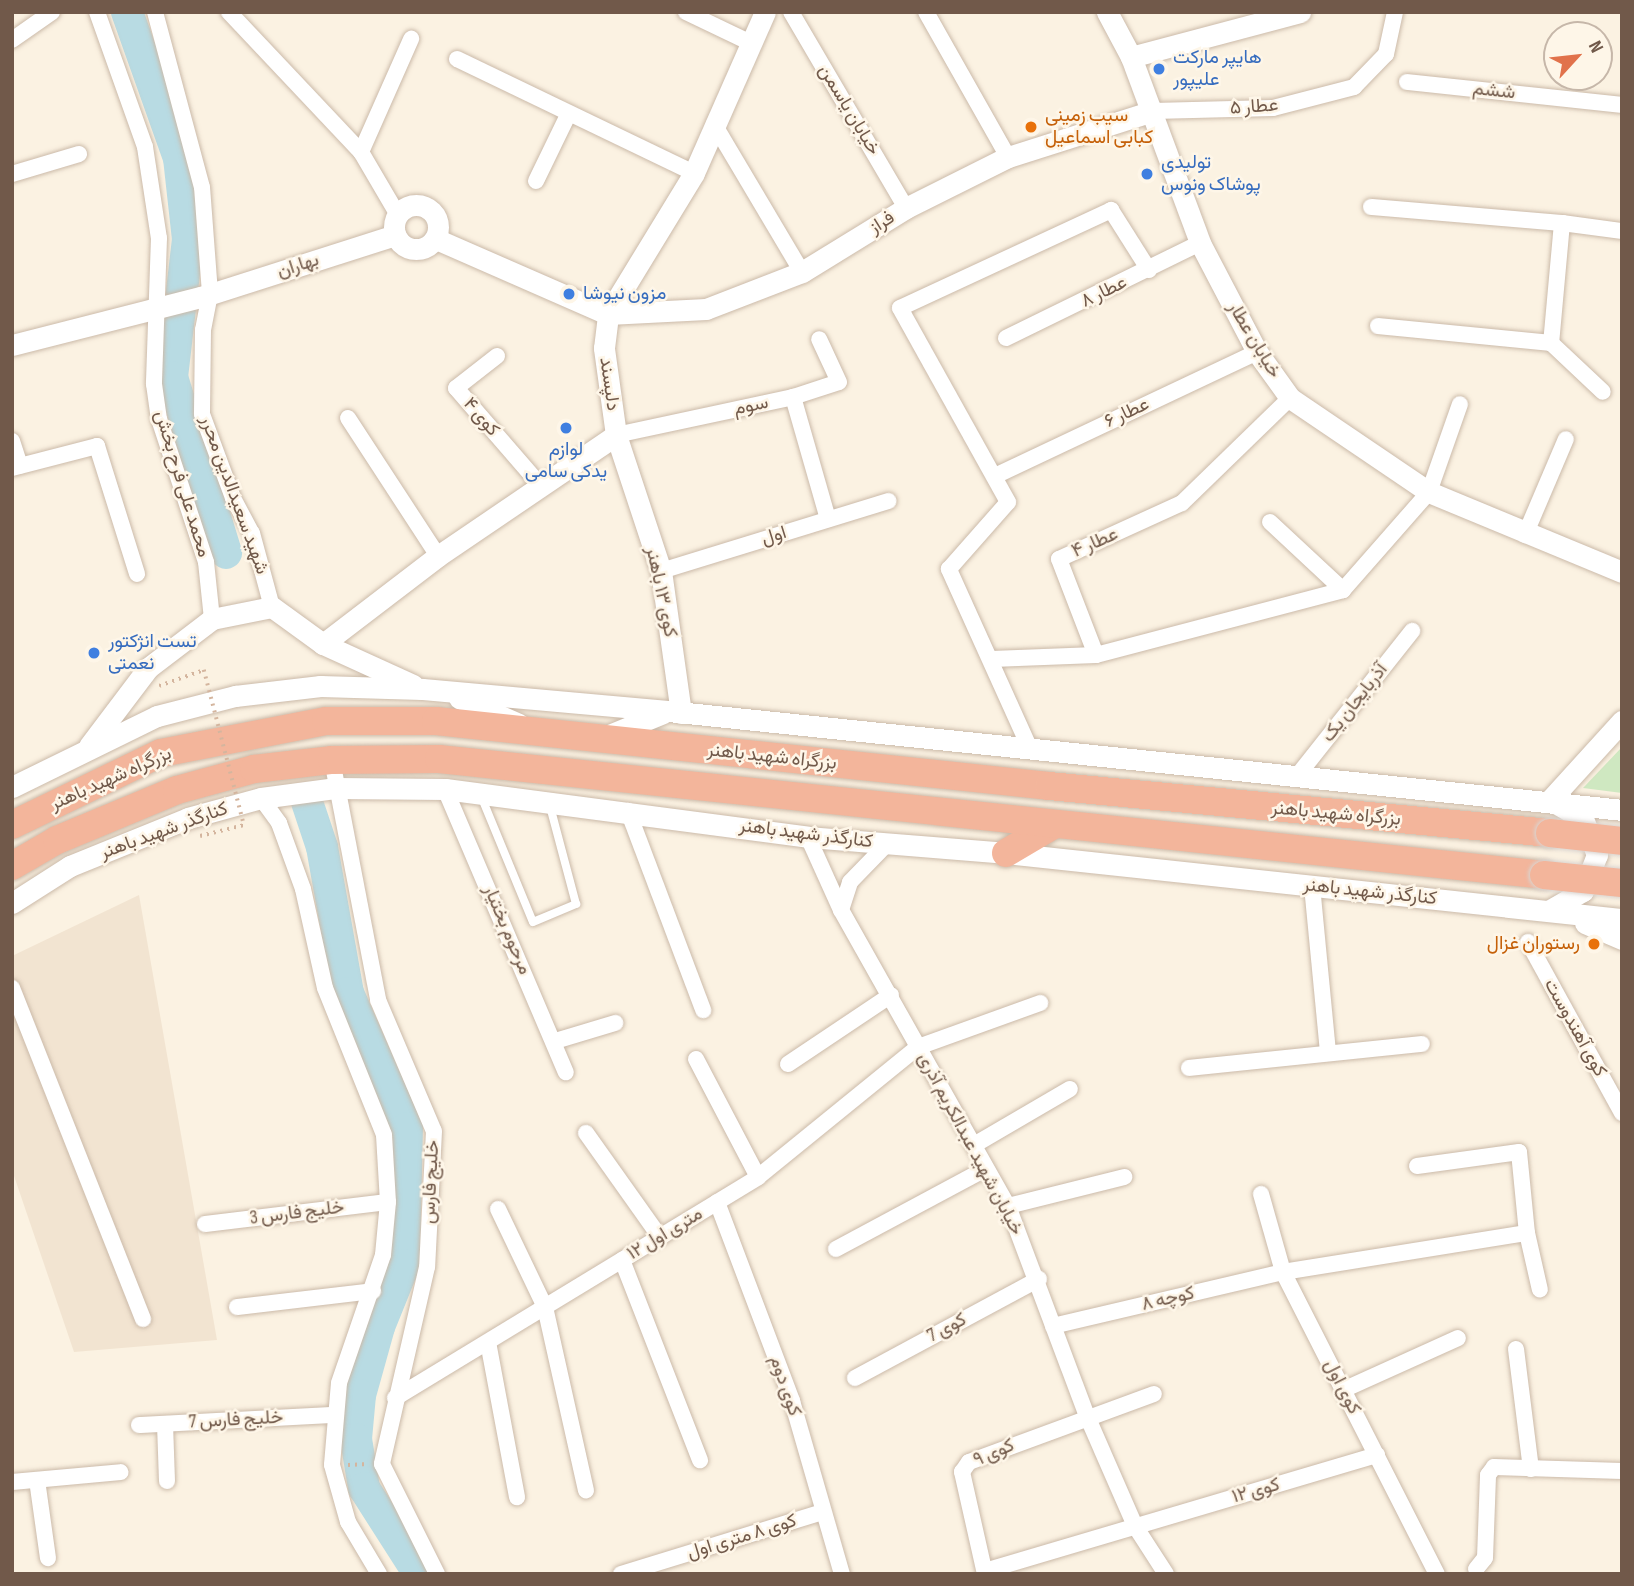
<!DOCTYPE html>
<meta charset="utf-8">
<style>
body{margin:0}
#map{position:relative;width:1634px;height:1586px;overflow:hidden;background:#fbf2e2;font-family:"Sofia Sans Condensed",Vazirmatn,sans-serif}
div>[style]{position:absolute}
[style*='--x']{left:calc(var(--x)*1px);top:calc(var(--y)*1px);width:calc(var(--w)*1px);rotate:calc(var(--a)*1deg)}
.residential>*{inset:0;background:#f2e4d1}
.green>*{inset:0;background:#cfe8c1}
.river>*{height:32px;margin:-16px;padding:0 16px;transform-origin:16px;border-radius:16px;background:#b8dbe3}
.path>*{height:3.5px;margin-top:-1.75px;transform-origin:0;background:repeating-linear-gradient(90deg,#d4b59e 0 2px,transparent 0 7px)}
.roads{filter:drop-shadow(0 0 2px #cbbaa9) drop-shadow(0 0 2px #cbbaa9)}
.lane>*{height:8px;margin:-4px;padding:0 4px;transform-origin:4px;border-radius:4px;background:#fff}
.street>*{height:16px;margin:-8px;padding:0 8px;transform-origin:8px;border-radius:8px;background:#fff}
.secondary>*{height:21px;margin:-10.5px;padding:0 10.5px;transform-origin:10.5px;border-radius:10.5px;background:#fff}
.secondary>.ring{margin:-10.5px;padding:0;box-sizing:content-box;background:none;border:21px solid #fff;border-radius:50%}
.highway>*{height:28px;margin:-14px;padding:0 14px;transform-origin:14px;border-radius:14px;background:#f3b59b}
.path-bridge>*{height:3.5px;margin-top:-1.75px;transform-origin:0;background:repeating-linear-gradient(90deg,#d4b59e 0 2px,transparent 0 7px)}
.bridges{filter:drop-shadow(0 0 2px #dad4d0) drop-shadow(0 0 2px #dad4d0)}
.highway-bridge>*{height:28px;margin:-14px;padding:0 14px;transform-origin:14px;border-radius:14px;background:#f3b59b}
.dots>*{width:19px;height:19px;translate:-50% -50%;box-sizing:border-box;border:4px solid #fef6e8;border-radius:50%}
span{translate:-50% -50%;white-space:nowrap;text-align:center;line-height:1.15;-webkit-text-stroke:5px #fef6e8;paint-order:stroke}
.shop-label{font-size:19px;color:#366cbe}
.left{translate:0 -50%;text-align:left}
.street-label{font-size:19px;color:#71594a}
.food-label{font-size:19px;color:#c56008}
.right{translate:-100% -50%;text-align:right}
.frame{position:absolute;inset:0;border:14px solid #71594a;pointer-events:none}
.north{position:absolute;left:1543px;top:21px;width:70px;height:70px;box-sizing:border-box;background:#fef6e8;border:2px solid #c6b7a9;border-radius:50%;rotate:63deg;font-size:19px;font-weight:700;line-height:28px;text-align:center;color:#71594a}
.north::after{content:'';display:block;margin:auto;width:24px;height:32px;background:#e1724b;clip-path:polygon(50% 0,100% 100%,50% 72%,0 100%)}
</style>
<div id="map">
<div class="residential">
<div style="clip-path:polygon(139px 895px,217px 1340px,74px 1352px,12px 1170px,12px 956px)"></div>
</div>
<div class="green">
<div style="clip-path:polygon(1622px 747px,1622px 793px,1583px 788px)"></div>
</div>
<div class="river">
<div style="--x:127;--y:12;--w:155;--a:70.4"></div>
<div style="--x:179;--y:158;--w:81;--a:83.7"></div>
<div style="--x:188;--y:239;--w:139;--a:96.6"></div>
<div style="--x:172;--y:377;--w:184;--a:72.9"></div>
<div style="--x:306;--y:799;--w:51;--a:71.6"></div>
<div style="--x:322;--y:847;--w:148;--a:79.9"></div>
<div style="--x:348;--y:993;--w:147;--a:66.4"></div>
<div style="--x:407;--y:1128;--w:137;--a:91.3"></div>
<div style="--x:404;--y:1265;--w:67;--a:112"></div>
<div style="--x:379;--y:1327;--w:71;--a:105.6"></div>
<div style="--x:360;--y:1395;--w:44;--a:95.2"></div>
<div style="--x:356;--y:1439;--w:50;--a:80.7"></div>
<div style="--x:364;--y:1488;--w:102;--a:57.4"></div>
</div>
<div class="path">
<div style="--x:159;--y:686;--w:48;--a:-19.6"></div>
<div style="--x:200;--y:836;--w:45;--a:-14"></div>
<div style="--x:348;--y:1465;--w:20;--a:-3"></div>
</div>
<div class="roads">
<div class="lane">
<div style="--x:481;--y:796;--w:136;--a:67.6"></div>
<div style="--x:533;--y:922;--w:47;--a:-22.7"></div>
<div style="--x:576;--y:904;--w:101;--a:-104.9"></div>
</div>
<div class="street">
<div style="--x:97;--y:12;--w:143;--a:70.4"></div>
<div style="--x:145;--y:147;--w:92;--a:81.3"></div>
<div style="--x:159;--y:238;--w:146;--a:92"></div>
<div style="--x:154;--y:384;--w:35;--a:82"></div>
<div style="--x:159;--y:419;--w:151;--a:71.8"></div>
<div style="--x:206;--y:562;--w:57;--a:84"></div>
<div style="--x:155;--y:12;--w:181;--a:75"></div>
<div style="--x:202;--y:187;--w:107;--a:85.7"></div>
<div style="--x:210;--y:294;--w:37;--a:101"></div>
<div style="--x:203;--y:330;--w:84;--a:90.7"></div>
<div style="--x:202;--y:414;--w:90;--a:69.7"></div>
<div style="--x:233;--y:498;--w:40;--a:62"></div>
<div style="--x:252;--y:533;--w:77;--a:74.9"></div>
<div style="--x:229;--y:12;--w:192;--a:46.7"></div>
<div style="--x:361;--y:152;--w:73;--a:59.6"></div>
<div style="--x:686;--y:12;--w:72;--a:25.5"></div>
<div style="--x:791;--y:12;--w:227;--a:59.6"></div>
<div style="--x:926;--y:12;--w:167;--a:60.5"></div>
<div style="--x:12;--y:40;--w:49;--a:-35"></div>
<div style="--x:457;--y:59;--w:263;--a:25.7"></div>
<div style="--x:1407;--y:82;--w:216;--a:6.1"></div>
<div style="--x:1153;--y:111;--w:120;--a:-1.4"></div>
<div style="--x:1273;--y:108;--w:84;--a:-14.5"></div>
<div style="--x:1354;--y:87;--w:46;--a:-45.9"></div>
<div style="--x:1386;--y:54;--w:43;--a:-77.9"></div>
<div style="--x:714;--y:124;--w:172;--a:59.3"></div>
<div style="--x:361;--y:152;--w:124;--a:-66.1"></div>
<div style="--x:12;--y:174;--w:70;--a:-16.6"></div>
<div style="--x:536;--y:181;--w:73;--a:-64.1"></div>
<div style="--x:1371;--y:207;--w:192;--a:4.8"></div>
<div style="--x:1562;--y:223;--w:121;--a:95.2"></div>
<div style="--x:1551;--y:343;--w:71;--a:43.3"></div>
<div style="--x:1562;--y:223;--w:61;--a:7.6"></div>
<div style="--x:1378;--y:326;--w:174;--a:5.6"></div>
<div style="--x:1006;--y:338;--w:216;--a:-26.1"></div>
<div style="--x:497;--y:356;--w:52;--a:142"></div>
<div style="--x:456;--y:388;--w:128;--a:49.1"></div>
<div style="--x:793;--y:397;--w:127;--a:74"></div>
<div style="--x:348;--y:418;--w:165;--a:56.9"></div>
<div style="--x:616;--y:435;--w:181;--a:-12.1"></div>
<div style="--x:793;--y:397;--w:48;--a:-18.1"></div>
<div style="--x:839;--y:382;--w:47;--a:-114.9"></div>
<div style="--x:12;--y:441;--w:26;--a:72"></div>
<div style="--x:12;--y:468;--w:88;--a:-14.5"></div>
<div style="--x:97;--y:446;--w:134;--a:72.6"></div>
<div style="--x:997;--y:475;--w:288;--a:-25.3"></div>
<div style="--x:1270;--y:522;--w:100;--a:43"></div>
<div style="--x:1525;--y:535;--w:104;--a:-66.9"></div>
<div style="--x:661;--y:571;--w:238;--a:-17.1"></div>
<div style="--x:1343;--y:590;--w:130;--a:-48.7"></div>
<div style="--x:1429;--y:492;--w:93;--a:-70.6"></div>
<div style="--x:1096;--y:655;--w:255;--a:-14.7"></div>
<div style="--x:992;--y:659;--w:104;--a:-2.2"></div>
<div style="--x:1096;--y:655;--w:103;--a:-111.1"></div>
<div style="--x:1059;--y:559;--w:135;--a:-24.5"></div>
<div style="--x:1182;--y:503;--w:151;--a:-44.2"></div>
<div style="--x:1031;--y:751;--w:200;--a:-114.3"></div>
<div style="--x:949;--y:569;--w:89;--a:-48.6"></div>
<div style="--x:1008;--y:502;--w:222;--a:-119.1"></div>
<div style="--x:900;--y:308;--w:233;--a:-24.9"></div>
<div style="--x:1111;--y:210;--w:71;--a:57.7"></div>
<div style="--x:332;--y:760;--w:244;--a:79.1"></div>
<div style="--x:378;--y:1000;--w:142;--a:66.9"></div>
<div style="--x:434;--y:1131;--w:136;--a:92.9"></div>
<div style="--x:427;--y:1267;--w:202;--a:102.9"></div>
<div style="--x:382;--y:1464;--w:123;--a:63.4"></div>
<div style="--x:1298;--y:775;--w:184;--a:-51.6"></div>
<div style="--x:445;--y:789;--w:308;--a:66.9"></div>
<div style="--x:261;--y:798;--w:31;--a:54"></div>
<div style="--x:279;--y:823;--w:70;--a:70"></div>
<div style="--x:303;--y:889;--w:101;--a:77.5"></div>
<div style="--x:325;--y:988;--w:158;--a:68.1"></div>
<div style="--x:384;--y:1135;--w:67;--a:86.6"></div>
<div style="--x:388;--y:1202;--w:53;--a:95.4"></div>
<div style="--x:383;--y:1255;--w:135;--a:109"></div>
<div style="--x:339;--y:1383;--w:82;--a:94.9"></div>
<div style="--x:332;--y:1465;--w:59;--a:74.3"></div>
<div style="--x:348;--y:1522;--w:61;--a:59.2"></div>
<div style="--x:628;--y:811;--w:213;--a:69.3"></div>
<div style="--x:808;--y:837;--w:80;--a:65.7"></div>
<div style="--x:841;--y:910;--w:340;--a:60.6"></div>
<div style="--x:1008;--y:1206;--w:224;--a:69.4"></div>
<div style="--x:1087;--y:1416;--w:120;--a:66.4"></div>
<div style="--x:1135;--y:1526;--w:57;--a:57.1"></div>
<div style="--x:1312;--y:886;--w:166;--a:84.5"></div>
<div style="--x:841;--y:910;--w:29;--a:-72"></div>
<div style="--x:850;--y:882;--w:53;--a:-45.8"></div>
<div style="--x:1528;--y:942;--w:195;--a:61.2"></div>
<div style="--x:12;--y:988;--w:356;--a:68.4"></div>
<div style="--x:555;--y:1041;--w:63;--a:-16.7"></div>
<div style="--x:696;--y:1059;--w:133;--a:62.3"></div>
<div style="--x:788;--y:1064;--w:124;--a:-33.8"></div>
<div style="--x:1189;--y:1068;--w:234;--a:-5.9"></div>
<div style="--x:586;--y:1133;--w:128;--a:54.6"></div>
<div style="--x:974;--y:1145;--w:111;--a:-30.3"></div>
<div style="--x:1417;--y:1166;--w:103;--a:-7.8"></div>
<div style="--x:1519;--y:1152;--w:81;--a:84.4"></div>
<div style="--x:1527;--y:1233;--w:58;--a:77.2"></div>
<div style="--x:1261;--y:1194;--w:81;--a:74.2"></div>
<div style="--x:1283;--y:1272;--w:339;--a:63"></div>
<div style="--x:717;--y:1202;--w:213;--a:69.3"></div>
<div style="--x:792;--y:1401;--w:180;--a:73.9"></div>
<div style="--x:1008;--y:1206;--w:120;--a:-14"></div>
<div style="--x:498;--y:1209;--w:109;--a:64.4"></div>
<div style="--x:545;--y:1307;--w:188;--a:77.4"></div>
<div style="--x:205;--y:1224;--w:184;--a:-6.9"></div>
<div style="--x:836;--y:1249;--w:169;--a:-28.2"></div>
<div style="--x:622;--y:1260;--w:215;--a:68.7"></div>
<div style="--x:237;--y:1307;--w:137;--a:-6.7"></div>
<div style="--x:1053;--y:1326;--w:236;--a:-13.2"></div>
<div style="--x:1283;--y:1272;--w:247;--a:-9.1"></div>
<div style="--x:488;--y:1342;--w:158;--a:79.4"></div>
<div style="--x:1516;--y:1349;--w:121;--a:82.9"></div>
<div style="--x:855;--y:1378;--w:209;--a:-28.3"></div>
<div style="--x:1343;--y:1390;--w:126;--a:-24.3"></div>
<div style="--x:395;--y:1398;--w:425;--a:-31.3"></div>
<div style="--x:758;--y:1177;--w:206;--a:-39.1"></div>
<div style="--x:918;--y:1047;--w:130;--a:-19.8"></div>
<div style="--x:165;--y:1424;--w:57;--a:88"></div>
<div style="--x:139;--y:1425;--w:194;--a:-3"></div>
<div style="--x:37;--y:1480;--w:79;--a:82"></div>
<div style="--x:12;--y:1482;--w:109;--a:-5.2"></div>
<div style="--x:1476;--y:1569;--w:14;--a:-51"></div>
<div style="--x:1485;--y:1558;--w:83;--a:-87.9"></div>
<div style="--x:1488;--y:1475;--w:10;--a:-53"></div>
<div style="--x:1494;--y:1467;--w:128;--a:1.8"></div>
<div style="--x:985;--y:1571;--w:409;--a:-16.5"></div>
<div style="--x:621;--y:1574;--w:211;--a:-17.1"></div>
<div style="--x:985;--y:1574;--w:105;--a:-102.7"></div>
<div style="--x:962;--y:1472;--w:12;--a:-55"></div>
<div style="--x:969;--y:1462;--w:197;--a:-20.2"></div>
</div>
<div class="secondary">
<div style="--x:1107;--y:12;--w:51;--a:61.9"></div>
<div style="--x:1131;--y:57;--w:198;--a:69.6"></div>
<div style="--x:1200;--y:243;--w:123;--a:62.4"></div>
<div style="--x:1257;--y:352;--w:57;--a:54.3"></div>
<div style="--x:1290;--y:398;--w:168;--a:34.1"></div>
<div style="--x:1429;--y:492;--w:209;--a:22.5"></div>
<div style="--x:1131;--y:57;--w:175;--a:-14.9"></div>
<div class="ring" style="left:394px;top:205px;width:23px;height:23px"></div>
<div style="--x:436;--y:239;--w:188;--a:23.6"></div>
<div style="--x:608;--y:314;--w:98;--a:-2.9"></div>
<div style="--x:706;--y:309;--w:103;--a:-21.1"></div>
<div style="--x:802;--y:272;--w:122;--a:-31.6"></div>
<div style="--x:906;--y:208;--w:114;--a:-26.6"></div>
<div style="--x:1008;--y:157;--w:152;--a:-17.6"></div>
<div style="--x:12;--y:345;--w:195;--a:-14.3"></div>
<div style="--x:201;--y:297;--w:204;--a:-17.7"></div>
<div style="--x:323;--y:644;--w:145;--a:-37.4"></div>
<div style="--x:438;--y:556;--w:215;--a:-34.2"></div>
<div style="--x:459;--y:698;--w:65;--a:23.4"></div>
<div style="--x:681;--y:713;--w:143;--a:-98"></div>
<div style="--x:661;--y:571;--w:143;--a:-108.3"></div>
<div style="--x:616;--y:435;--w:88;--a:-97.9"></div>
<div style="--x:604;--y:348;--w:34;--a:-83"></div>
<div style="--x:608;--y:314;--w:165;--a:-58.6"></div>
<div style="--x:694;--y:173;--w:176;--a:-66.2"></div>
<div style="--x:602;--y:738;--w:66;--a:-22.3"></div>
<div style="--x:89;--y:746;--w:98;--a:-52.9"></div>
<div style="--x:148;--y:668;--w:81;--a:-37.4"></div>
<div style="--x:212;--y:619;--w:61;--a:-11.3"></div>
<div style="--x:272;--y:607;--w:63;--a:36"></div>
<div style="--x:323;--y:644;--w:99;--a:24.5"></div>
<div style="--x:12;--y:787;--w:161;--a:-26.1"></div>
<div style="--x:157;--y:716;--w:81;--a:-14.4"></div>
<div style="--x:235;--y:696;--w:86;--a:-6.7"></div>
<div style="--x:320;--y:686;--w:102;--a:1.7"></div>
<div style="--x:422;--y:689;--w:247;--a:5.1"></div>
<div style="--x:668;--y:711;--w:959;--a:5.92"></div>
<div style="--x:12;--y:903;--w:69;--a:-32.5"></div>
<div style="--x:70;--y:866;--w:127;--a:-22.1"></div>
<div style="--x:188;--y:818;--w:76;--a:-15.3"></div>
<div style="--x:261;--y:798;--w:76;--a:-7.6"></div>
<div style="--x:336;--y:788;--w:109;--a:0.5"></div>
<div style="--x:445;--y:789;--w:366;--a:7.5"></div>
<div style="--x:808;--y:837;--w:199;--a:4.6"></div>
<div style="--x:1006;--y:853;--w:620;--a:6.12"></div>
<div style="--x:1550;--y:910;--w:38;--a:-30"></div>
<div style="--x:1583;--y:891;--w:39;--a:-69"></div>
<div style="--x:1597;--y:855;--w:39;--a:-111"></div>
<div style="--x:1583;--y:819;--w:38;--a:-150"></div>
<div style="--x:1550;--y:800;--w:107;--a:-47.7"></div>
<div style="--x:1585;--y:923;--w:40;--a:23.4"></div>
</div>
<div class="highway">
<div style="--x:12;--y:825;--w:165;--a:-25.8"></div>
<div style="--x:161;--y:753;--w:168;--a:-11"></div>
<div style="--x:326;--y:721;--w:110;--a:0"></div>
<div style="--x:436;--y:721;--w:616;--a:6.05"></div>
<div style="--x:1049;--y:786;--w:503;--a:5.36"></div>
<div style="--x:1006;--y:853;--w:57;--a:-30.6"></div>
<div style="--x:12;--y:866;--w:52;--a:-30"></div>
<div style="--x:57;--y:840;--w:130;--a:-22.6"></div>
<div style="--x:177;--y:790;--w:80;--a:-15.3"></div>
<div style="--x:254;--y:769;--w:79;--a:-6.6"></div>
<div style="--x:332;--y:760;--w:107;--a:-0.5"></div>
<div style="--x:439;--y:759;--w:1111;--a:5.99"></div>
</div>
</div>
<div class="path-bridge">
<div style="--x:204;--y:670;--w:160;--a:75.5"></div>
</div>
<div class="bridges">
<div class="highway-bridge">
<div style="--x:1550;--y:833;--w:72;--a:6.3"></div>
<div style="--x:1544;--y:875;--w:78;--a:5.9"></div>
</div>
</div>
<div class="dots">
<div style="left:1159px;top:69px;background:#3f7fe0"></div>
<div style="left:1031px;top:127px;background:#e8710a"></div>
<div style="left:1147px;top:174px;background:#3f7fe0"></div>
<div style="left:569px;top:294px;background:#3f7fe0"></div>
<div style="left:566px;top:428px;background:#3f7fe0"></div>
<div style="left:94px;top:653px;background:#3f7fe0"></div>
<div style="left:1594px;top:944px;background:#e8710a"></div>
</div>
<div class="shop-label">
<span class="left" style="left:1173px;top:69px">هایپر مارکت<br>علیپور</span>
<span class="left" style="left:1161px;top:174px">تولیدی<br>پوشاک ونوس</span>
<span class="left" style="left:583px;top:294px">مزون نیوشا</span>
<span style="left:566px;top:461px">لوازم<br>یدکی سامی</span>
<span class="left" style="left:108px;top:653px">تست انژکتور<br>نعمتی</span>
</div>
<div class="street-label">
<span style="left:1494px;top:91px;rotate:6deg">ششم</span>
<span style="left:1254px;top:107px;rotate:-4deg">عطار ۵</span>
<span style="left:849px;top:110px;rotate:59deg">خیابان یاسمن</span>
<span style="left:882px;top:223px;rotate:-32deg">فراز</span>
<span style="left:298px;top:266px;rotate:-18deg">بهاران</span>
<span style="left:1104px;top:292px;rotate:-26deg">عطار ۸</span>
<span style="left:1254px;top:340px;rotate:59deg">خیابان عطار</span>
<span style="left:609px;top:384px;rotate:82deg">دلپسند</span>
<span style="left:751px;top:406px;rotate:-12deg">سوم</span>
<span style="left:1127px;top:413px;rotate:-25deg">عطار ۶</span>
<span style="left:481px;top:417px;rotate:49deg">کوی ۴</span>
<span style="left:182px;top:484px;rotate:73deg">محمد علی فرح بخش</span>
<span style="left:234px;top:495px;rotate:70deg">شهید سعیدالدین محرر</span>
<span style="left:774px;top:536px;rotate:-17deg">اول</span>
<span style="left:1095px;top:543px;rotate:-24deg">عطار ۴</span>
<span style="left:661px;top:592px;rotate:78deg">کوی ۱۳ باهنر</span>
<span style="left:1355px;top:703px;rotate:-52deg">آذربایجان یک</span>
<span style="left:772px;top:757px;rotate:6deg">بزرگراه شهید باهنر</span>
<span style="left:111px;top:779px;rotate:-24deg">بزرگراه شهید باهنر</span>
<span style="left:1336px;top:814px;rotate:5deg">بزرگراه شهید باهنر</span>
<span style="left:164px;top:831px;rotate:-20deg">کنارگذر شهید باهنر</span>
<span style="left:806px;top:834px;rotate:7deg">کنارگذر شهید باهنر</span>
<span style="left:1370px;top:892px;rotate:6deg">کنارگذر شهید باهنر</span>
<span style="left:507px;top:930px;rotate:67deg">مرحوم بختیار</span>
<span style="left:1575px;top:1028px;rotate:61deg">کوی آهندوست</span>
<span style="left:970px;top:1144px;rotate:62deg">خیابان شهید عبدالکریم آذری</span>
<span style="left:431px;top:1182px;rotate:-87deg">خلیج فارس</span>
<span style="left:297px;top:1213px;rotate:-7deg">خلیج فارس 3</span>
<span style="left:665px;top:1234px;rotate:-31deg">۱۲ متری اول</span>
<span style="left:1168px;top:1299px;rotate:-13deg">کوچه ۸</span>
<span style="left:947px;top:1328px;rotate:-28deg">کوی 7</span>
<span style="left:785px;top:1386px;rotate:71deg">کوی دوم</span>
<span style="left:1342px;top:1387px;rotate:63deg">کوی اول</span>
<span style="left:236px;top:1420px;rotate:-3deg">خلیج فارس 7</span>
<span style="left:994px;top:1453px;rotate:-24deg">کوی ۹</span>
<span style="left:1256px;top:1491px;rotate:-16deg">کوی ۱۲</span>
<span style="left:742px;top:1537px;rotate:-17deg">کوی ۸ متری اول</span>
</div>
<div class="food-label">
<span class="left" style="left:1045px;top:127px">سیب زمینی<br>کبابی اسماعیل</span>
<span class="right" style="left:1580px;top:944px">رستوران غزال</span>
</div>
<div class="frame"></div>
<div class="north">N</div>
</div>
